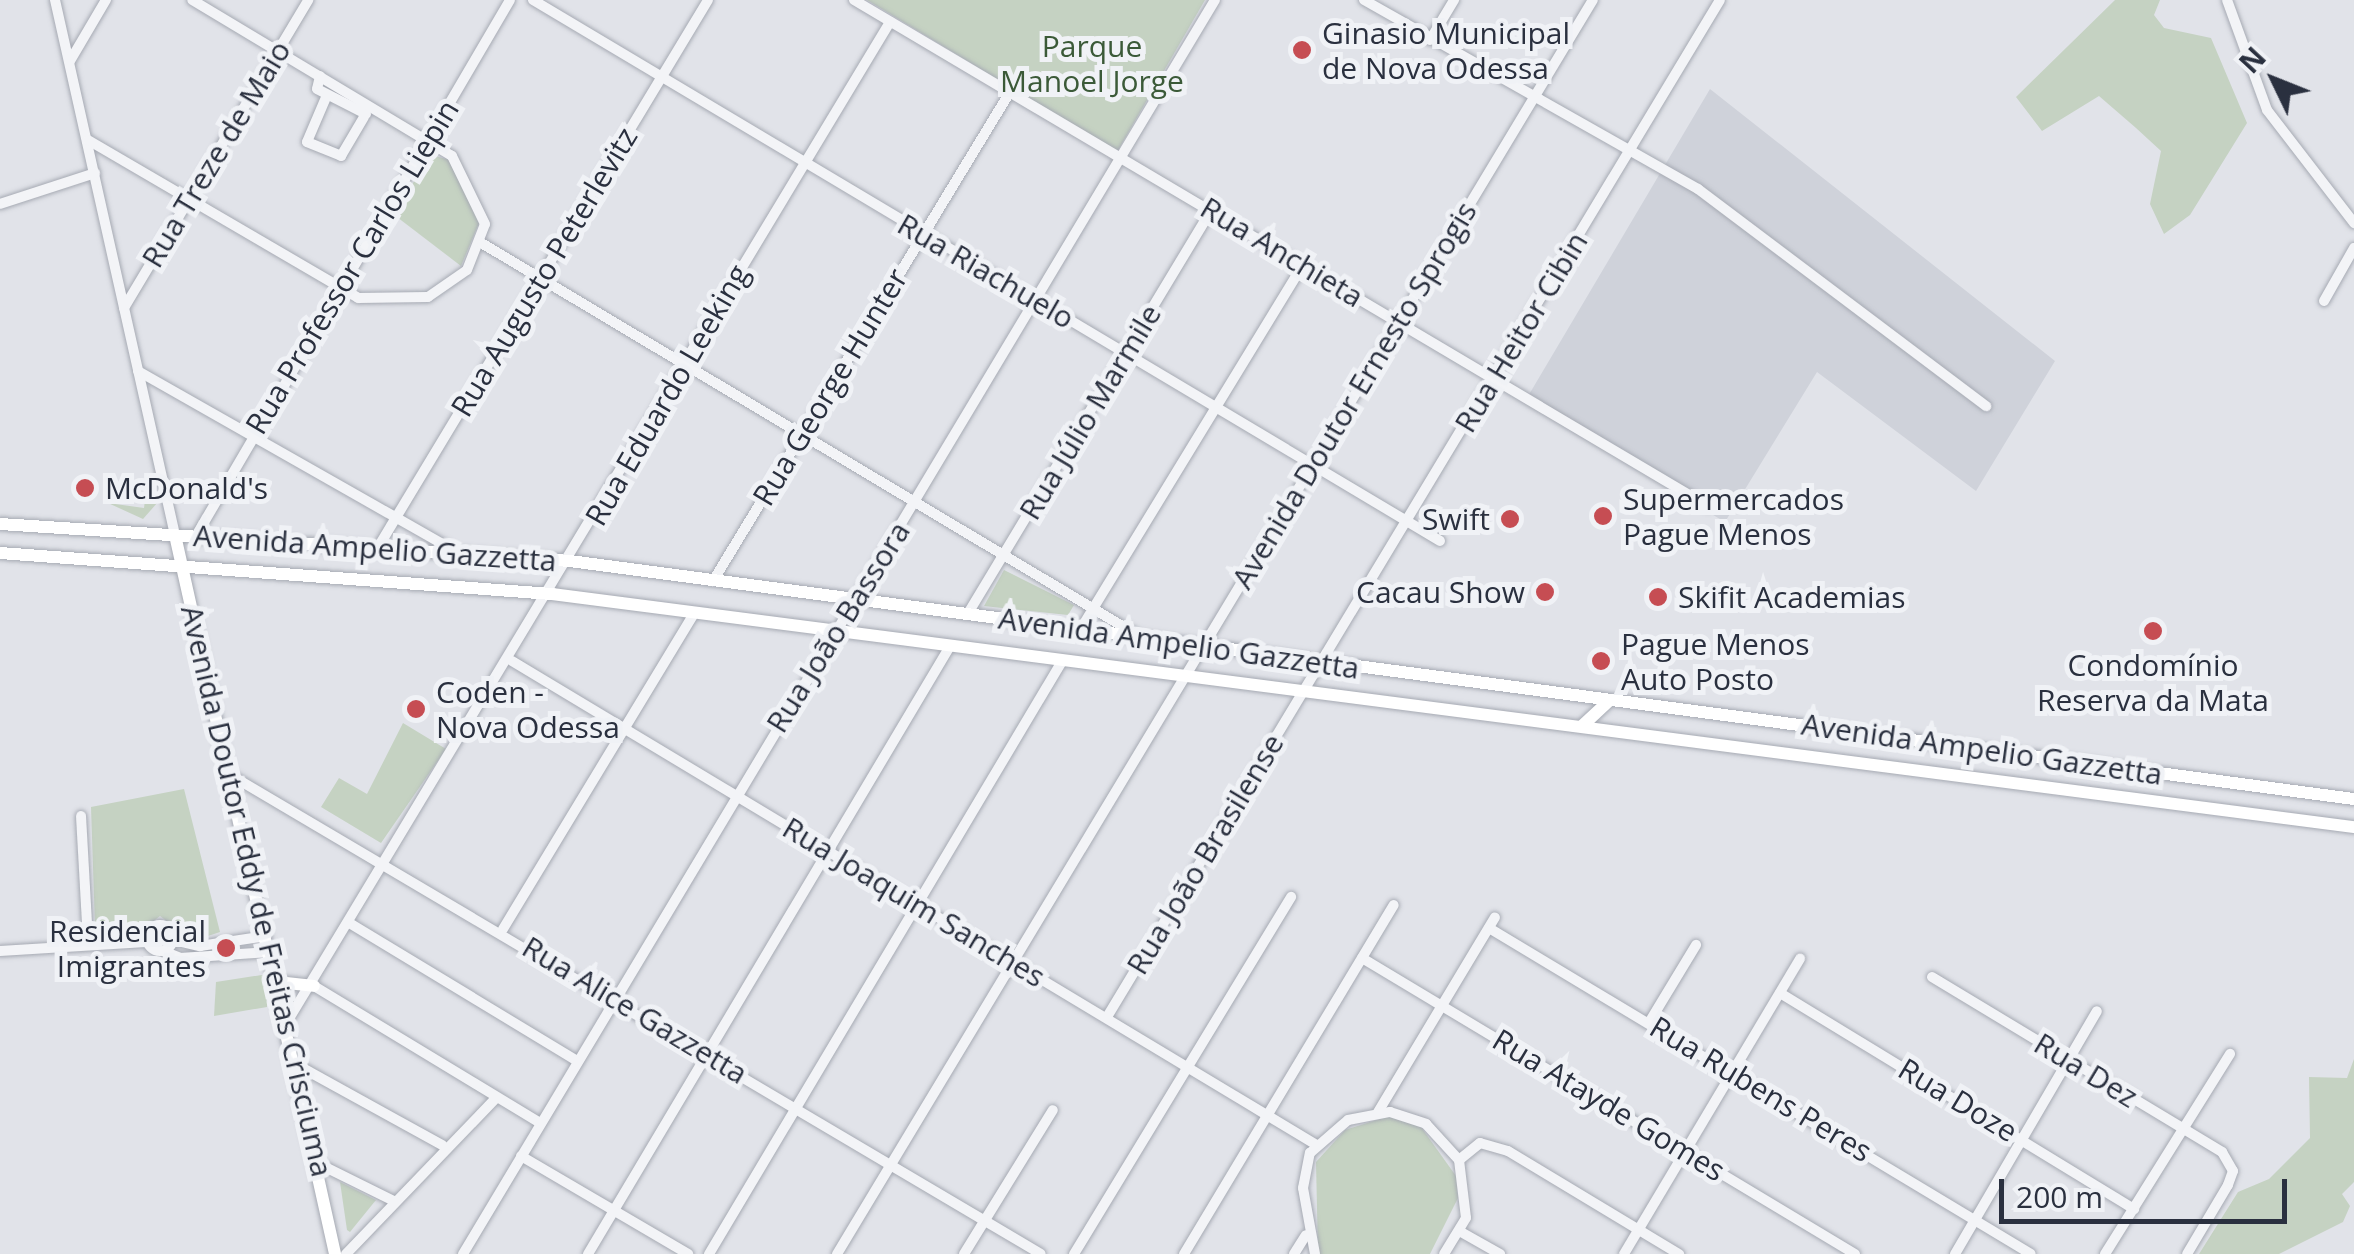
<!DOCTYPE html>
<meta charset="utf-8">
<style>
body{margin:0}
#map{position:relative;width:2354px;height:1254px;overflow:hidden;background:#e1e3e9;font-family:"Open Sans",sans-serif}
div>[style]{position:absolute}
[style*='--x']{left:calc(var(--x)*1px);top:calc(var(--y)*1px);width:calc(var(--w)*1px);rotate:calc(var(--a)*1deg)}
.built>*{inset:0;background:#cfd2da}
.green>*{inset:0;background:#c5d2c2}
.roads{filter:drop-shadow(0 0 2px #a6aab3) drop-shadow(0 0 2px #a6aab3)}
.minor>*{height:10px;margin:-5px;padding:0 5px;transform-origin:5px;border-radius:5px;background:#f3f4f7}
.minor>.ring{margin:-5px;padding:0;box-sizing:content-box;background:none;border:10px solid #f3f4f7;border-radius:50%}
.major>*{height:12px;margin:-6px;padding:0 6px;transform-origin:6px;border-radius:6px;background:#fff}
.dots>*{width:28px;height:28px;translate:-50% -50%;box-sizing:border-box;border:5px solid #f0f2f6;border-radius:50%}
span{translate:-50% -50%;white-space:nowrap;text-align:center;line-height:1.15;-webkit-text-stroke:10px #f0f2f6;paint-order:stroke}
.poi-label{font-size:30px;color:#2a303f}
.left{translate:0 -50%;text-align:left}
.right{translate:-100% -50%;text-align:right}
.park-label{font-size:30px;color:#3b5a38}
.street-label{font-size:30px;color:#2a303f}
.north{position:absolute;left:2224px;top:30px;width:100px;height:100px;-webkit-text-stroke:8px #f0f2f6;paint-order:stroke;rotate:313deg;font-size:28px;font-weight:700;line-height:40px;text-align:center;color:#2a303f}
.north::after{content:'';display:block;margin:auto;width:35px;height:45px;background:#2a303f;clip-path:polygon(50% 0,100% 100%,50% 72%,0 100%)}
.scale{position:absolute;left:1999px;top:1179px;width:288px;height:45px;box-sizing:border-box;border:5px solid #2a303f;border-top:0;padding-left:12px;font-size:30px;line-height:35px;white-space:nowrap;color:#2a303f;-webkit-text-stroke:8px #f0f2f6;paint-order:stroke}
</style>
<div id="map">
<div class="built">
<div style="clip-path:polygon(1710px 89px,2055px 361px,1976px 491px,1817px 372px,1725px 522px,1524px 403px)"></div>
</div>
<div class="green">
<div style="clip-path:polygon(867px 0,1205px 0,1117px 152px)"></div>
<div style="clip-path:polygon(2115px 0,2160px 0,2154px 15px,2164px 28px,2211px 38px,2247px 123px,2190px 215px,2164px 234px,2150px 204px,2161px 151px,2136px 128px,2099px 96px,2042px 131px,2016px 97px)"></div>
<div style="clip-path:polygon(431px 155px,450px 160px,479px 223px,461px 266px,393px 214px)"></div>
<div style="clip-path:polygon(145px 500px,158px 502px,143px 519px,108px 503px,144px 508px)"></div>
<div style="clip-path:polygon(1004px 570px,1074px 605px,1068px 615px,984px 606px)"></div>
<div style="clip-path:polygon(403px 723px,446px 749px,381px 843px,321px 807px,339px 778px,367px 794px)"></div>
<div style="clip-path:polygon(184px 789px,220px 932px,193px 941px,160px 916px,136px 935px,103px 937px,95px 927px,91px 807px)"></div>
<div style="clip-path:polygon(268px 974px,267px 1007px,214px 1016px,216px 982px)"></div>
<div style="clip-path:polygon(2354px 1059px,2354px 1182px,2342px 1194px,2350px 1206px,2343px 1222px,2279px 1254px,2199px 1254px,2238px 1192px,2269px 1179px,2310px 1138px,2309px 1077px,2347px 1078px)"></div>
<div style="clip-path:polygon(1392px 1115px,1416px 1120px,1456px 1176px,1458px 1198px,1430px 1254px,1318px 1254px,1316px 1162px,1345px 1130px)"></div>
<div style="clip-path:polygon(340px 1182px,376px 1200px,350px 1232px,347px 1230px)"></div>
</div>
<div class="roads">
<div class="minor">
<div style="--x:55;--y:0;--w:548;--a:77.36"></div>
<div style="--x:533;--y:0;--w:1056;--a:30.81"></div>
<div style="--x:854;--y:0;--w:993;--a:30.65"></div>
<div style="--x:1364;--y:0;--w:384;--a:29.5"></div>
<div style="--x:1698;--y:189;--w:361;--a:37"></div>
<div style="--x:2227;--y:0;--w:117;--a:70"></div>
<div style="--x:2267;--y:110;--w:143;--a:52.4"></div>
<div style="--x:1430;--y:40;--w:47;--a:-59"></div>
<div style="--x:70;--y:61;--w:71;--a:-59.5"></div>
<div style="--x:320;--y:76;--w:13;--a:103"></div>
<div style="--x:317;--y:89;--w:55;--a:27"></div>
<div style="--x:327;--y:95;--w:51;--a:113.1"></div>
<div style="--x:307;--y:142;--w:37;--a:22"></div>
<div style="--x:341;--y:156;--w:45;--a:-59.5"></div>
<div style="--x:88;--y:140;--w:313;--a:30.3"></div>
<div style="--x:358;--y:298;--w:70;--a:-0.8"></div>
<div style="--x:428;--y:297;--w:47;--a:-34.7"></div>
<div style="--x:467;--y:270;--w:49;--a:-68.6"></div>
<div style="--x:485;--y:224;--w:76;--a:-115.9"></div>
<div style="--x:452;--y:156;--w:303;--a:-149"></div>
<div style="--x:0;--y:204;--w:100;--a:-18.1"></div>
<div style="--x:483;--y:244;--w:764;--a:30.86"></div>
<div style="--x:2324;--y:301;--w:61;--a:-60.5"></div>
<div style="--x:124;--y:308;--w:359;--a:-59.1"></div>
<div style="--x:138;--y:371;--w:368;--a:29.6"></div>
<div style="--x:196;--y:536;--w:621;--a:-59.64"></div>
<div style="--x:380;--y:544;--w:635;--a:-58.91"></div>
<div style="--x:713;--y:581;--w:572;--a:-58.73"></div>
<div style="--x:967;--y:615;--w:474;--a:-58.9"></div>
<div style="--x:1080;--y:630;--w:429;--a:-58.6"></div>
<div style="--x:512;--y:661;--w:937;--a:31.03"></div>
<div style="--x:227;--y:773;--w:945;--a:30.58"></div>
<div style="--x:81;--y:816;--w:127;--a:86.8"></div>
<div style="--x:351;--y:924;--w:264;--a:31.2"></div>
<div class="ring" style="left:147px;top:925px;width:16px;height:16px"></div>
<div style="--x:1489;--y:928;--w:632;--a:31.03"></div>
<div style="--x:503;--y:929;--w:369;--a:-58.8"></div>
<div style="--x:173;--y:940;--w:28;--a:13"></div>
<div style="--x:200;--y:946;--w:67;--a:-8.6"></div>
<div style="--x:0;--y:951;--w:146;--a:-3.5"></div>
<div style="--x:163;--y:951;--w:18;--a:22"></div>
<div style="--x:180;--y:958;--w:90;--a:-3.8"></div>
<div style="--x:1362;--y:958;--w:575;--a:30.98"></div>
<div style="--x:1932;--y:977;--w:339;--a:31.1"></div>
<div style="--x:2222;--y:1152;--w:22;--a:60"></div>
<div style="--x:2233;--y:1171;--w:15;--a:110"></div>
<div style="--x:2228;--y:1185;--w:80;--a:120.7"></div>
<div style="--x:314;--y:986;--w:263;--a:31.2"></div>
<div style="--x:1780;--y:993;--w:415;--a:31.4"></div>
<div style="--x:1107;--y:1017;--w:1187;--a:-58.92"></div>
<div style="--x:1650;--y:1021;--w:89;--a:-58.8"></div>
<div style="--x:287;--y:1022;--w:1168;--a:-58.91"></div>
<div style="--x:297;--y:1065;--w:166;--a:28.9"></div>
<div style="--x:1378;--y:1112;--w:227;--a:-59"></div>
<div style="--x:521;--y:1156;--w:194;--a:30.4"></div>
<div style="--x:1459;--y:1160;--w:27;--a:-39"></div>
<div style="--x:1480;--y:1143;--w:29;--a:16"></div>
<div style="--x:1508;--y:1151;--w:200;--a:31.1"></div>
<div style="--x:321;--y:1165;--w:81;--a:26.3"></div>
<div style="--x:1461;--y:1232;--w:45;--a:29.4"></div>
<div style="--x:346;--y:1254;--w:215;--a:-46.1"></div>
<div style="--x:463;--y:1254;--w:1462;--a:-59.05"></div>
<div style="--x:588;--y:1254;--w:705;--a:-59.22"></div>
<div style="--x:709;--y:1254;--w:688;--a:-59.22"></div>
<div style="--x:837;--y:1254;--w:1464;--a:-58.92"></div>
<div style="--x:964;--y:1254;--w:169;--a:-58.3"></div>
<div style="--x:1074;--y:1254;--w:418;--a:-58.7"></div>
<div style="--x:1184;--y:1254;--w:407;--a:-59"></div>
<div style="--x:1294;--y:1254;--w:22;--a:-58"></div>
<div style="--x:1315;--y:1254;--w:67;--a:-100.3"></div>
<div style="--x:1303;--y:1188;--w:36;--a:-79"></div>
<div style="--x:1310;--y:1153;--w:50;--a:-41"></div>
<div style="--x:1348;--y:1120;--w:43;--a:-10.8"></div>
<div style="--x:1390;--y:1112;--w:38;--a:18"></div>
<div style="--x:1426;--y:1124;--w:49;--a:47.5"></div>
<div style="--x:1459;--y:1160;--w:58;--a:83.1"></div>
<div style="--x:1466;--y:1218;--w:42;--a:121.4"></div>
<div style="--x:1624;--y:1254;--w:344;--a:-59.2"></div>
<div style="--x:1955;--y:1254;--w:281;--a:-59.7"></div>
<div style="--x:2105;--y:1254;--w:236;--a:-58"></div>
</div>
<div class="major">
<div style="--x:0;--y:524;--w:571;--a:3.71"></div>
<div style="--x:570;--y:561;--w:1800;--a:7.6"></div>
<div style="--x:175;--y:535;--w:737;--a:77.45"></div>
<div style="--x:0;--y:553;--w:554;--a:4.25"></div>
<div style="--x:552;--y:594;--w:1817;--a:7.37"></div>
<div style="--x:1582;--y:726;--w:38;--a:-43"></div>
<div style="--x:277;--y:982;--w:37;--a:6"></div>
</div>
</div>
<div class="dots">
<div style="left:1302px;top:50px;background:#c64d53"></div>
<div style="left:85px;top:488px;background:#c64d53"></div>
<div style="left:1603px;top:516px;background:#c64d53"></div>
<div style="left:1510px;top:519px;background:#c64d53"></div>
<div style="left:1545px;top:592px;background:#c64d53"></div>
<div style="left:1658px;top:597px;background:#c64d53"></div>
<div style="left:2153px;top:631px;background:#c64d53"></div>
<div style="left:1601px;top:661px;background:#c64d53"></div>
<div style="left:416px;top:709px;background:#c64d53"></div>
<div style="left:226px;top:948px;background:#c64d53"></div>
</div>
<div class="poi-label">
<span class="left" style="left:1322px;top:50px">Ginasio Municipal<br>de Nova Odessa</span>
<span class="left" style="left:105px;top:488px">McDonald's</span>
<span class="left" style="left:1623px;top:516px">Supermercados<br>Pague Menos</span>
<span class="right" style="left:1490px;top:519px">Swift</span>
<span class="right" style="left:1525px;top:592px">Cacau Show</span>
<span class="left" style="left:1678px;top:597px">Skifit Academias</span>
<span class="left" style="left:1621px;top:661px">Pague Menos<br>Auto Posto</span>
<span style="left:2153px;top:682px">Condomínio<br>Reserva da Mata</span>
<span class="left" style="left:436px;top:709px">Coden -<br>Nova Odessa</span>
<span class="right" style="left:206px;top:948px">Residencial<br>Imigrantes</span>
</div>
<div class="park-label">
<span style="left:1092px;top:63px">Parque<br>Manoel Jorge</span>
</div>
<div class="street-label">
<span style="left:216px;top:154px;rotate:-59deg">Rua Treze de Maio</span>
<span style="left:1282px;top:252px;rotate:31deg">Rua Anchieta</span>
<span style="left:352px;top:267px;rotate:-59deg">Rua Professor Carlos Liepin</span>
<span style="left:986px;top:271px;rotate:30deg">Rua Riachuelo</span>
<span style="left:544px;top:272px;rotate:-59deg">Rua Augusto Peterlevitz</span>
<span style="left:1521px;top:332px;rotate:-59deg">Rua Heitor Cibin</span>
<span style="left:830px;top:387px;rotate:-59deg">Rua George Hunter</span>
<span style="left:667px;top:395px;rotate:-60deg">Rua Eduardo Leeking</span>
<span style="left:1354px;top:395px;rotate:-59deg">Avenida Doutor Ernesto Sprogis</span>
<span style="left:1090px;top:412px;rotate:-59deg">Rua Júlio Marmile</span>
<span style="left:375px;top:548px;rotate:4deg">Avenida Ampelio Gazzetta</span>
<span style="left:838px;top:627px;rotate:-58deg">Rua João Bassora</span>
<span style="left:1179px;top:643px;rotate:8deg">Avenida Ampelio Gazzetta</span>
<span style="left:1982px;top:749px;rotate:8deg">Avenida Ampelio Gazzetta</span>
<span style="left:1205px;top:854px;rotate:-59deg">Rua João Brasilense</span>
<span style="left:257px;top:891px;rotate:77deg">Avenida Doutor Eddy de Freitas Crisciuma</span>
<span style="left:914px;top:902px;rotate:31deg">Rua Joaquim Sanches</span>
<span style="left:635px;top:1010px;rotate:31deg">Rua Alice Gazzetta</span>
<span style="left:2086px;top:1070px;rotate:31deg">Rua Dez</span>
<span style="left:1761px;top:1089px;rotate:31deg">Rua Rubens Peres</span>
<span style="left:1958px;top:1100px;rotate:31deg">Rua Doze</span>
<span style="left:1609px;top:1105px;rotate:31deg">Rua Atayde Gomes</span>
</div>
<div class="north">N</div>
<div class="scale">200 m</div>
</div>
